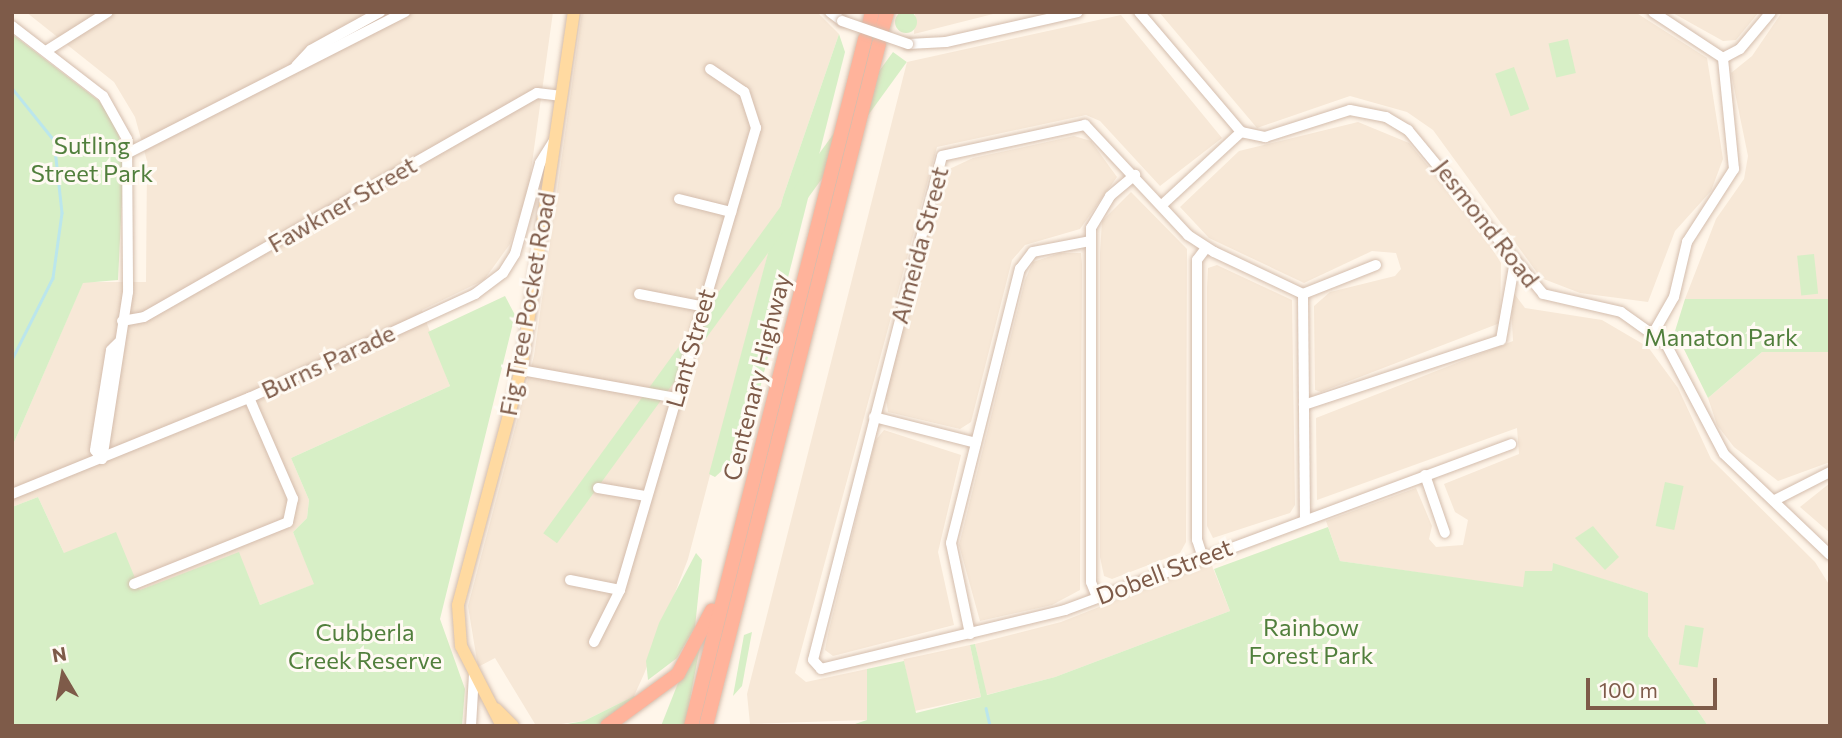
<!DOCTYPE html>
<style>
body{margin:0}
#map{position:relative;width:1842px;height:738px;overflow:hidden;background:#fff6ea;font-family:Commissioner,sans-serif}
div>[style]{position:absolute}
[style*='--x']{left:calc(var(--x)*1px);top:calc(var(--y)*1px);width:calc(var(--w)*1px);rotate:calc(var(--a)*1deg)}
.residential>*{inset:0;background:#f7e8d7;transform-origin:0 0}
.green>*{inset:0;background:#d7efc6;transform-origin:0 0}
.round{border-radius:50%}
.stream>*{height:2.5px;margin:-1.25px;padding:0 1.25px;transform-origin:1.25px;border-radius:1.25px;background:#bbe6ec}
.roads{filter:drop-shadow(0 0 2px #d4bdad) drop-shadow(0 0 2px #d4bdad)}
.minor>*{height:10px;margin:-5px;padding:0 5px;transform-origin:5px;border-radius:5px;background:#fff}
.major>*{height:12px;margin:-6px;padding:0 6px;transform-origin:6px;border-radius:6px;background:#ffdaa1}
.highway>*{height:14px;margin:-7px;padding:0 7px;transform-origin:7px;border-radius:7px;background:#ffb39b}
.bridges{filter:drop-shadow(0 0 2px #d4bdad) drop-shadow(0 0 2px #d4bdad)}
.minor-bridge>*{height:10px;margin:-5px;padding:0 5px;transform-origin:5px;border-radius:5px;background:#fff}
span{translate:-50% -50%;white-space:nowrap;text-align:center;line-height:1.15;-webkit-text-stroke:6px #fffaf3;paint-order:stroke}
.park-label{font-size:24px;color:#517f3c}
.street-label{font-size:24px;color:#7e5b49}
.frame{position:absolute;inset:0;border:14px solid #7e5b49;pointer-events:none}
.north{position:absolute;left:28px;top:640px;width:70px;height:70px;-webkit-text-stroke:5px #fffaf3;paint-order:stroke;rotate:350deg;font-size:19px;font-weight:700;line-height:28px;text-align:center;color:#7e5b49}
.north::after{content:'';display:block;margin:auto;width:24px;height:32px;background:#7e5b49;clip-path:polygon(50% 0,100% 100%,50% 72%,0 100%)}
.scale{position:absolute;left:1586px;top:678px;width:131px;height:32px;box-sizing:border-box;border:4px solid #7e5b49;border-top:0;padding-left:9px;font-size:21px;line-height:24px;white-space:nowrap;color:#7e5b49;-webkit-text-stroke:5px #fffaf3;paint-order:stroke}
</style>
<div id="map">
<div class="residential">
<div style="clip-path:polygon(26px 12px,553px 12px,528px 192px,510px 244px,484px 280px,422px 310px,450px 386px,291px 458px,309px 500px,307px 518px,293px 532px,315px 584px,260px 605px,238px 553px,139px 591px,64px 553px,38px 497px,12px 507px,12px 447px,83px 282px,146px 282px,147px 161px,135px 117px,114px 82px)"></div>
<div style="clip-path:polygon(582px 12px,817px 12px,839px 34px,783px 197px,688px 559px,644px 674px,634px 696px,584px 721px,546px 726px,535px 724px,495px 658px,478px 667px,468px 606px,534px 356px)"></div>
<div style="clip-path:polygon(915px 12px,996px 12px,997px 13px,914px 34px)"></div>
<div style="clip-path:polygon(1159px 12px,1635px 12px,1707px 58px,1723px 159px,1711px 191px,1675px 231px,1648px 302px,1580px 293px,1541px 278px,1433px 130px,1407px 112px,1350px 96px,1257px 128px)"></div>
<div style="clip-path:polygon(1671px 12px,1759px 12px,1736px 40px,1723px 41px)"></div>
<div style="clip-path:polygon(1782px 12px,1830px 12px,1830px 299px,1685px 299px,1716px 219px,1744px 179px,1748px 156px,1731px 73px,1752px 56px)"></div>
<div style="clip-path:polygon(1121px 15px,1222px 138px,1160px 186px,1100px 121px,1086px 115px,937px 147px,795px 673px,806px 682px,867px 669px,867px 720px,750px 724px,747px 694px,907px 62px)"></div>
<div style="clip-path:polygon(1358px 122px,1409px 143px,1480px 230px,1501px 263px,1500px 323px,1321px 392px,1315px 390px,1314px 306px,1330px 292px,1395px 276px,1401px 269px,1396px 253px,1372px 251px,1304px 283px,1209px 238px,1180px 207px,1239px 151px)"></div>
<div style="clip-path:polygon(1074px 136px,1091px 141px,1117px 177px,1080px 229px,1025px 245px,1012px 260px,971px 422px,960px 429px,888px 412px,885px 392px,945px 171px,973px 158px)"></div>
<div style="clip-path:polygon(1131px 192px,1187px 249px,1186px 542px,1180px 553px,1112px 579px,1104px 576px,1100px 557px,1100px 253px,1102px 221px)"></div>
<div style="clip-path:polygon(1060px 253px,1081px 253px,1082px 264px,1080px 590px,1052px 605px,980px 621px,959px 545px,1025px 280px,1033px 262px)"></div>
<div style="clip-path:polygon(1217px 265px,1292px 300px,1295px 505px,1290px 513px,1213px 538px,1207px 526px,1207px 287px,1208px 268px)"></div>
<div style="clip-path:polygon(1510px 288px,1525px 308px,1602px 320px,1648px 347px,1678px 388px,1711px 459px,1815px 562px,1830px 586px,1830px 726px,1708px 726px,1648px 636px,1648px 593px,1553px 564px,1552px 571px,1524px 588px,1340px 561px,1326px 521px,1416px 488px,1432px 526px,1429px 539px,1436px 547px,1463px 545px,1468px 520px,1455px 512px,1444px 484px,1519px 454px,1517px 428px,1317px 500px,1316px 418px,1513px 341px)"></div>
<div style="clip-path:polygon(1762px 352px,1830px 352px,1830px 462px,1778px 481px,1734px 447px,1717px 425px,1708px 398px)"></div>
<div style="clip-path:polygon(884px 430px,961px 455px,938px 552px,954px 625px,833px 656px,825px 650px,828px 634px,875px 441px)"></div>
<div style="clip-path:polygon(1830px 483px,1830px 533px,1800px 507px)"></div>
<div style="clip-path:polygon(1211px 563px,1230px 611px,1055px 677px,986px 695px,975px 644px,1061px 622px)"></div>
<div style="left:970px;top:645px;width:53px;height:68px;rotate:78deg"></div>
</div>
<div class="green">
<div class="round" style="left:895px;top:11px;width:22px;height:22px"></div>
<div style="clip-path:polygon(12px 34px,99px 101px,116px 125px,124px 156px,118px 280px,83px 283px,12px 447px)"></div>
<div style="clip-path:polygon(839px 34px,845px 52px,754px 412px,737px 457px,715px 477px,709px 474px,783px 197px)"></div>
<div style="left:1568px;top:39px;width:35px;height:20px;rotate:77deg"></div>
<div style="left:893px;top:52px;width:17px;height:595px;rotate:36deg"></div>
<div style="left:1514px;top:67px;width:45px;height:20px;rotate:70deg"></div>
<div style="left:1814px;top:254px;width:40px;height:17px;rotate:84deg"></div>
<div style="clip-path:polygon(505px 296px,515px 315px,440px 619px,465px 689px,462px 726px,12px 726px,12px 507px,38px 497px,64px 553px,116px 532px,140px 590px,239px 552px,260px 605px,314px 584px,293px 532px,307px 518px,309px 500px,291px 458px,450px 386px,428px 332px)"></div>
<div style="clip-path:polygon(1685px 299px,1830px 299px,1830px 352px,1762px 352px,1708px 398px,1675px 331px)"></div>
<div style="left:1665px;top:482px;width:19px;height:45px;rotate:12deg"></div>
<div style="clip-path:polygon(1593px 526px,1619px 557px,1605px 570px,1575px 538px)"></div>
<div style="clip-path:polygon(1328px 527px,1340px 561px,1523px 587px,1525px 571px,1552px 571px,1553px 563px,1648px 593px,1648px 636px,1708px 726px,849px 726px,867px 720px,867px 669px,904px 661px,916px 713px,981px 697px,970px 645px,975px 644px,987px 695px,1055px 677px,1230px 611px,1214px 569px)"></div>
<div style="clip-path:polygon(696px 553px,702px 560px,695px 627px,677px 658px,648px 680px,646px 661px,659px 623px)"></div>
<div style="left:1685px;top:625px;width:19px;height:40px;rotate:9deg"></div>
<div style="clip-path:polygon(752px 632px,742px 686px,733px 696px,744px 635px)"></div>
<div style="clip-path:polygon(700px 646px,685px 726px,661px 726px,680px 678px)"></div>
<div style="clip-path:polygon(634px 696px,640px 698px,600px 726px,556px 726px,584px 721px)"></div>
</div>
<div class="stream">
<div style="--x:12;--y:88;--w:67;--a:51.1"></div>
<div style="--x:54;--y:140;--w:73;--a:83.7"></div>
<div style="--x:62;--y:213;--w:66;--a:97.9"></div>
<div style="--x:53;--y:278;--w:92;--a:116.6"></div>
<div style="--x:986;--y:708;--w:18;--a:77"></div>
</div>
<div class="roads">
<div class="minor">
<div style="--x:830;--y:12;--w:15;--a:37"></div>
<div style="--x:1139;--y:12;--w:157;--a:49.6"></div>
<div style="--x:1241;--y:132;--w:25;--a:12"></div>
<div style="--x:1265;--y:137;--w:89;--a:-17.6"></div>
<div style="--x:1350;--y:110;--w:37;--a:11"></div>
<div style="--x:1386;--y:117;--w:26;--a:31"></div>
<div style="--x:1408;--y:130;--w:212;--a:50.5"></div>
<div style="--x:1543;--y:294;--w:80;--a:13"></div>
<div style="--x:1621;--y:312;--w:55;--a:35.4"></div>
<div style="--x:1666;--y:344;--w:124;--a:62.2"></div>
<div style="--x:1724;--y:454;--w:146;--a:43.6"></div>
<div style="--x:1653;--y:12;--w:84;--a:33.3"></div>
<div style="--x:12;--y:26;--w:115;--a:37.6"></div>
<div style="--x:103;--y:96;--w:49;--a:60.8"></div>
<div style="--x:127;--y:139;--w:153;--a:89.6"></div>
<div style="--x:128;--y:292;--w:169;--a:98.8"></div>
<div style="--x:908;--y:44;--w:38;--a:-3"></div>
<div style="--x:946;--y:42;--w:135;--a:-12.8"></div>
<div style="--x:46;--y:51;--w:73;--a:-32.2"></div>
<div style="--x:1723;--y:58;--w:19;--a:-28"></div>
<div style="--x:1740;--y:49;--w:48;--a:-50"></div>
<div style="--x:296;--y:66;--w:22;--a:-47"></div>
<div style="--x:311;--y:50;--w:79;--a:-28.8"></div>
<div style="--x:130;--y:152;--w:309;--a:-27"></div>
<div style="--x:679;--y:199;--w:54;--a:14"></div>
<div style="--x:1162;--y:205;--w:108;--a:-42.7"></div>
<div style="--x:1376;--y:265;--w:79;--a:158.3"></div>
<div style="--x:1303;--y:294;--w:98;--a:-154.7"></div>
<div style="--x:1214;--y:252;--w:31;--a:-147"></div>
<div style="--x:1188;--y:235;--w:151;--a:-133.1"></div>
<div style="--x:1085;--y:125;--w:146;--a:167.8"></div>
<div style="--x:942;--y:156;--w:520;--a:104.36"></div>
<div style="--x:813;--y:660;--w:12;--a:48"></div>
<div style="--x:821;--y:669;--w:251;--a:-13.6"></div>
<div style="--x:1065;--y:610;--w:476;--a:-20.4"></div>
<div style="--x:639;--y:294;--w:62;--a:11.1"></div>
<div style="--x:1303;--y:294;--w:223;--a:89.5"></div>
<div style="--x:122;--y:321;--w:22;--a:-10"></div>
<div style="--x:144;--y:317;--w:452;--a:-29.7"></div>
<div style="--x:537;--y:93;--w:25;--a:7"></div>
<div style="--x:1654;--y:332;--w:40;--a:-60.3"></div>
<div style="--x:1674;--y:297;--w:57;--a:-76.7"></div>
<div style="--x:1687;--y:242;--w:87;--a:-57.2"></div>
<div style="--x:1734;--y:169;--w:112;--a:-95.7"></div>
<div style="--x:521;--y:370;--w:158;--a:10.2"></div>
<div style="--x:1304;--y:405;--w:207;--a:-18.3"></div>
<div style="--x:1501;--y:340;--w:80;--a:-80"></div>
<div style="--x:874;--y:417;--w:105;--a:14.3"></div>
<div style="--x:102;--y:459;--w:11;--a:-128"></div>
<div style="--x:95;--y:450;--w:101;--a:-80.9"></div>
<div style="--x:111;--y:350;--w:10;--a:-45"></div>
<div style="--x:1425;--y:475;--w:61;--a:71"></div>
<div style="--x:598;--y:488;--w:49;--a:9.5"></div>
<div style="--x:12;--y:494;--w:256;--a:-22.1"></div>
<div style="--x:249;--y:398;--w:249;--a:-24.7"></div>
<div style="--x:475;--y:294;--w:35;--a:-37"></div>
<div style="--x:503;--y:273;--w:22;--a:-58"></div>
<div style="--x:515;--y:254;--w:94;--a:-74.6"></div>
<div style="--x:540;--y:163;--w:26;--a:-58"></div>
<div style="--x:1775;--y:500;--w:62;--a:-27"></div>
<div style="--x:1202;--y:555;--w:16;--a:-108"></div>
<div style="--x:1197;--y:540;--w:280;--a:-90"></div>
<div style="--x:1197;--y:260;--w:15;--a:-53"></div>
<div style="--x:570;--y:580;--w:51;--a:11.3"></div>
<div style="--x:134;--y:584;--w:166;--a:-21.9"></div>
<div style="--x:288;--y:522;--w:24;--a:-78"></div>
<div style="--x:293;--y:499;--w:110;--a:-113.5"></div>
<div style="--x:1097;--y:597;--w:16;--a:-112"></div>
<div style="--x:1091;--y:582;--w:354;--a:-90"></div>
<div style="--x:1091;--y:228;--w:37;--a:-59"></div>
<div style="--x:1110;--y:196;--w:33;--a:-40"></div>
<div style="--x:970;--y:634;--w:93;--a:-101.8"></div>
<div style="--x:951;--y:543;--w:283;--a:-75.9"></div>
<div style="--x:1020;--y:269;--w:21;--a:-53"></div>
<div style="--x:1033;--y:252;--w:58;--a:-10.9"></div>
<div style="--x:594;--y:642;--w:58;--a:-63.4"></div>
<div style="--x:620;--y:590;--w:482;--a:-73.6"></div>
<div style="--x:756;--y:128;--w:38;--a:-108"></div>
<div style="--x:744;--y:92;--w:41;--a:-145.9"></div>
<div style="--x:471;--y:726;--w:52;--a:-86.7"></div>
</div>
<div class="major">
<div style="--x:496;--y:709;--w:24;--a:45"></div>
<div style="--x:502;--y:726;--w:90;--a:-117.1"></div>
<div style="--x:461;--y:646;--w:41;--a:-94.2"></div>
<div style="--x:458;--y:605;--w:243;--a:-75"></div>
<div style="--x:521;--y:370;--w:362;--a:-81.6"></div>
</div>
<div class="highway">
<div style="--x:869;--y:25;--w:13;--a:-77"></div>
<div style="--x:882;--y:30;--w:19;--a:-74"></div>
<div style="--x:607;--y:726;--w:88;--a:-36.2"></div>
<div style="--x:678;--y:674;--w:72;--a:-62"></div>
<div style="--x:691;--y:726;--w:709;--a:-75.79"></div>
<div style="--x:706;--y:726;--w:704;--a:-75.77"></div>
</div>
</div>
<div class="bridges">
<div class="minor-bridge">
<div style="--x:842;--y:21;--w:70;--a:19.2"></div>
</div>
</div>
<div class="park-label">
<span style="left:92px;top:159px">Sutling<br>Street Park</span>
<span style="left:1721px;top:337px">Manaton Park</span>
<span style="left:1311px;top:641px">Rainbow<br>Forest Park</span>
<span style="left:365px;top:646px">Cubberla<br>Creek Reserve</span>
</div>
<div class="street-label">
<span style="left:342px;top:204px;rotate:-30deg">Fawkner Street</span>
<span style="left:1487px;top:223px;rotate:52deg">Jesmond Road</span>
<span style="left:919px;top:245px;rotate:-75deg">Almeida Street</span>
<span style="left:527px;top:304px;rotate:-80deg">Fig Tree Pocket Road</span>
<span style="left:690px;top:348px;rotate:-74deg">Lant Street</span>
<span style="left:328px;top:361px;rotate:-25deg">Burns Parade</span>
<span style="left:756px;top:377px;rotate:-76deg">Centenary Highway</span>
<span style="left:1164px;top:571px;rotate:-21deg">Dobell Street</span>
</div>
<div class="frame"></div>
<div class="north">N</div>
<div class="scale">100 m</div>
</div>
